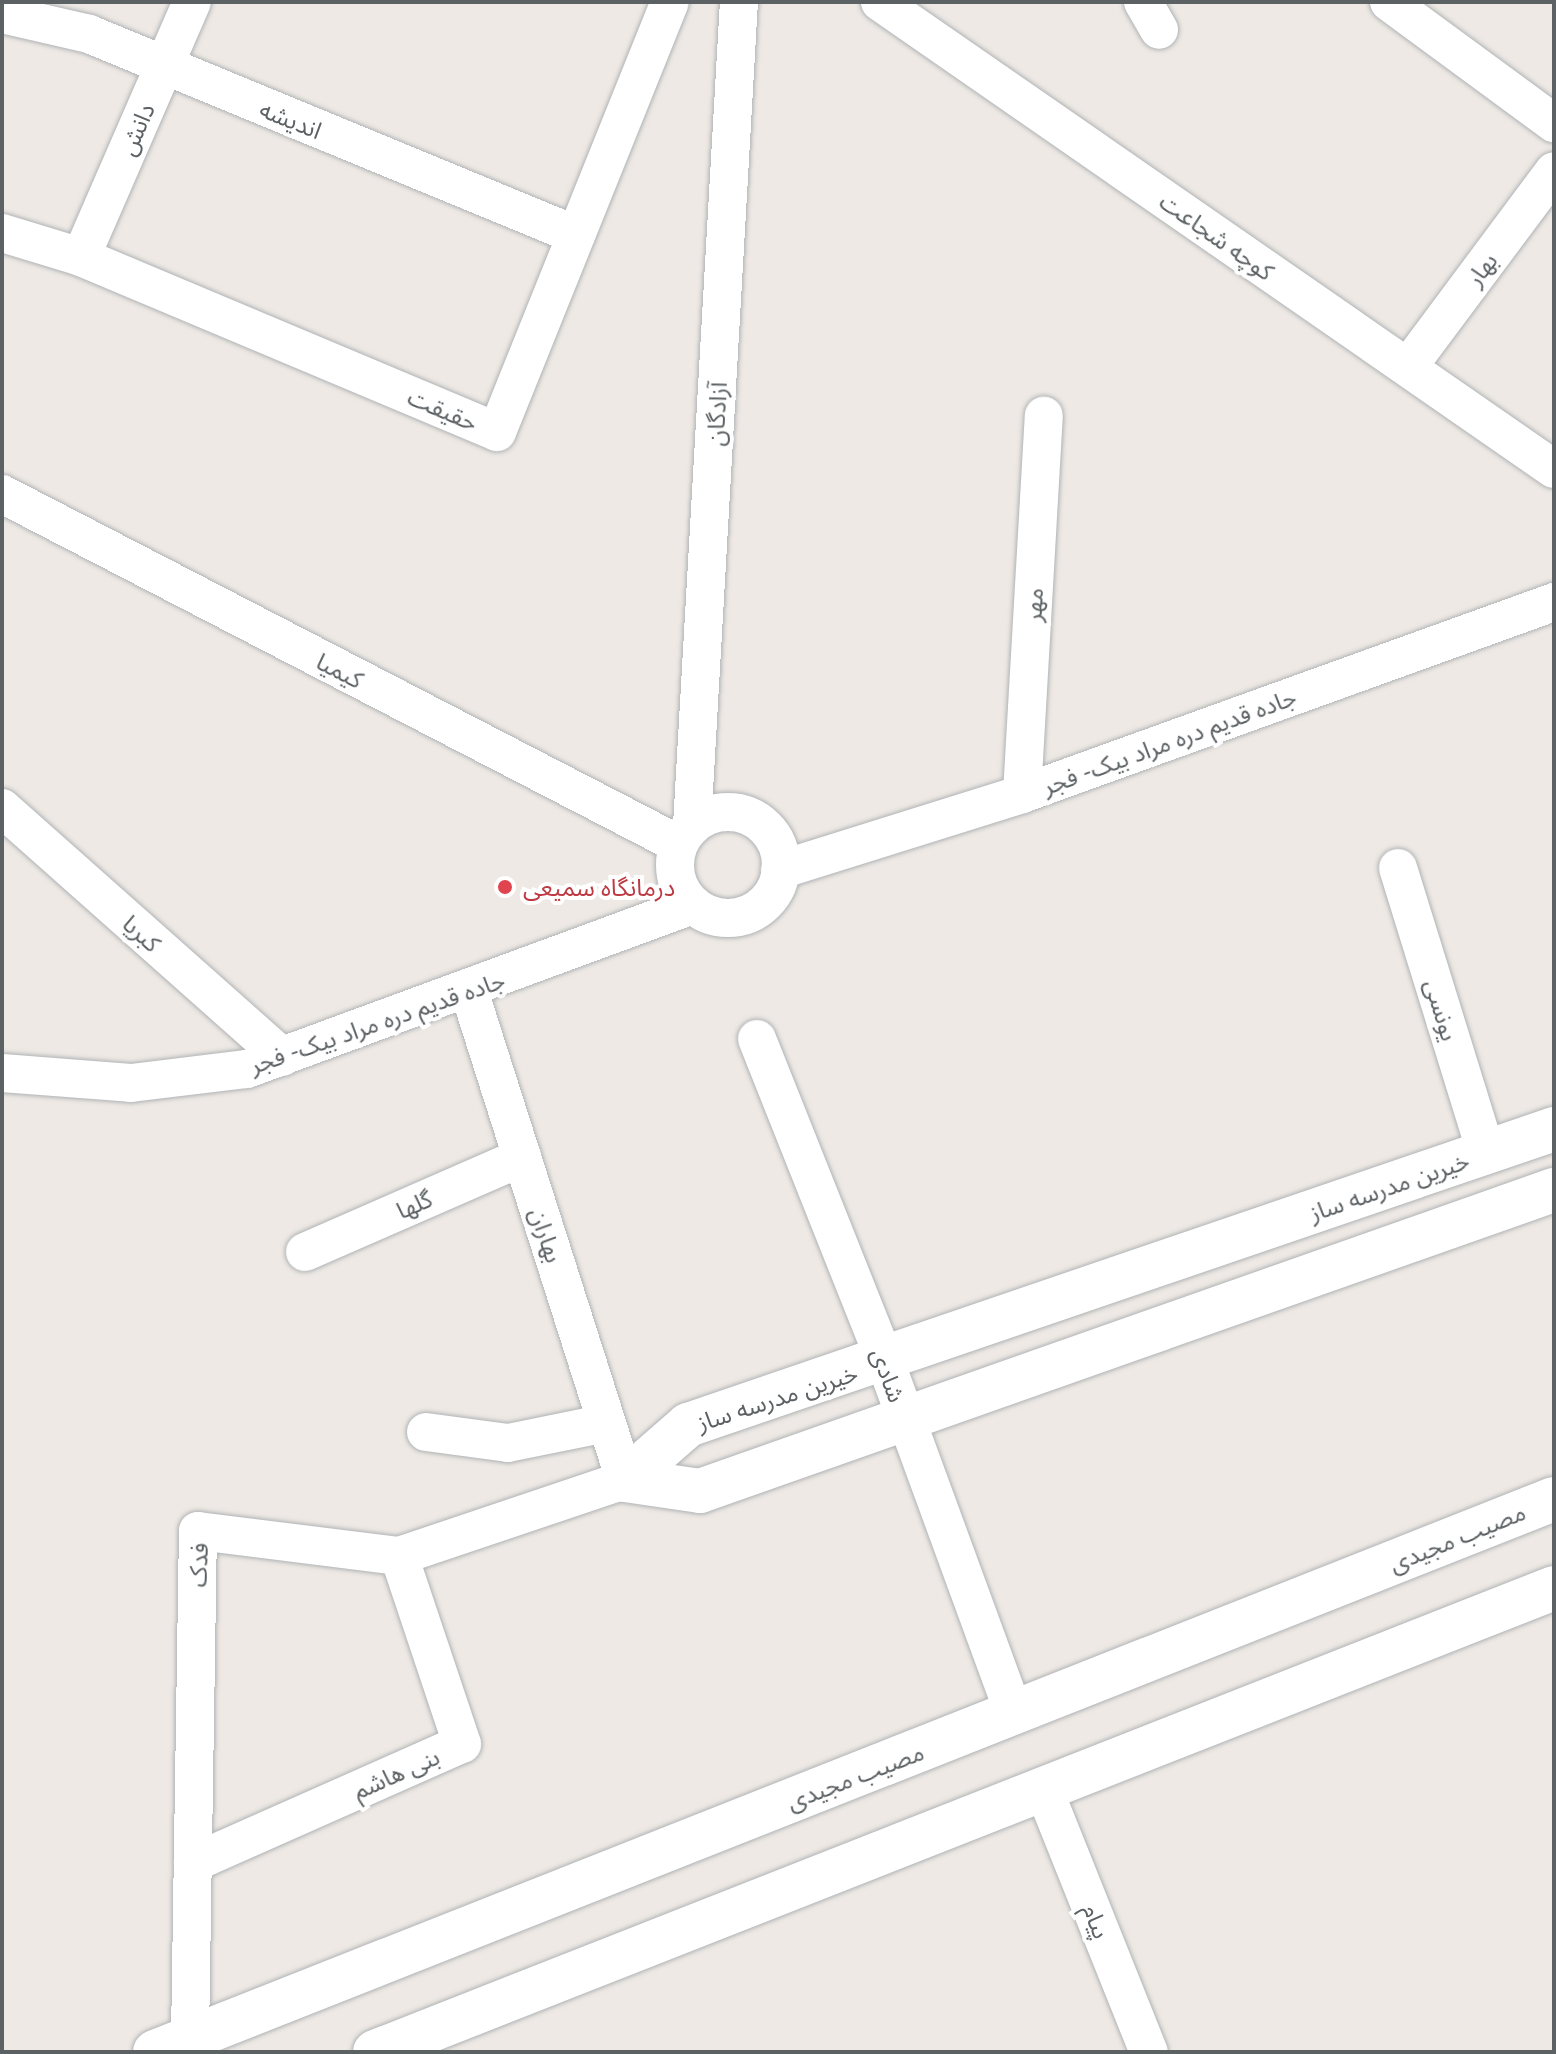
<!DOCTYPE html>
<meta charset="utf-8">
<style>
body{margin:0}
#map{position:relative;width:1556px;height:2054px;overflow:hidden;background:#eee9e4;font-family:Lato,"Noto Sans Arabic",sans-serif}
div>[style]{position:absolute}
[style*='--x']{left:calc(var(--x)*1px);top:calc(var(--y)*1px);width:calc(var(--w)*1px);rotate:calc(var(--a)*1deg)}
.roads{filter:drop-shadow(0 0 2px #b0b3b6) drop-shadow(0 0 2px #b0b3b6)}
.street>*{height:38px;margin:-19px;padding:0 19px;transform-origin:19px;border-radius:19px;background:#fff}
.street>.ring{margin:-19px;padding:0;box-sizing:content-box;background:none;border:38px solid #fff;border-radius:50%}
.secondary>*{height:44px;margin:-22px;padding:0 22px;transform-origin:22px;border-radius:22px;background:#fff}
.dots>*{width:22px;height:22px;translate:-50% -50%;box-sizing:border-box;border:4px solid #fff;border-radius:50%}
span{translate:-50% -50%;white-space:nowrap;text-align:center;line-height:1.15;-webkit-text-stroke:8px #fff;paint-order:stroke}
.street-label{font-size:24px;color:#5c6164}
.health-label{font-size:24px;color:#be3a42}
.left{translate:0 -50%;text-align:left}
.frame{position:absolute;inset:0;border:4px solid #5c6164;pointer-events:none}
</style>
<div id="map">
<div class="roads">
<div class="street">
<div style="--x:880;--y:2;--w:820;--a:34.72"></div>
<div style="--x:1143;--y:2;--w:32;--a:60"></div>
<div style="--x:1389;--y:2;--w:205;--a:36.3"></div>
<div style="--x:2;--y:14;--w:89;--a:12.9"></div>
<div style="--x:89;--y:34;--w:527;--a:22.43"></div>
<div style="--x:2;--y:233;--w:83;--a:16.9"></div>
<div style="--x:81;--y:257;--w:451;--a:22.8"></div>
<div style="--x:497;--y:432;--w:463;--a:-68.1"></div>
<div style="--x:81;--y:257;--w:278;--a:-66.5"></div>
<div style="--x:1408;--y:367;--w:244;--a:-53.3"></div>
<div style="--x:2;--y:494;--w:761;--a:27.37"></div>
<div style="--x:1022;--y:794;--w:379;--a:-86.7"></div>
<div style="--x:2;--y:808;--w:375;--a:41.6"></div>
<div class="ring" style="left:675px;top:812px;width:68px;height:68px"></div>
<div style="--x:692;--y:826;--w:825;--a:-86.74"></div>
<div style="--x:1398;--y:868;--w:297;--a:72.8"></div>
<div style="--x:780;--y:870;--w:254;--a:-17.4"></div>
<div style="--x:1022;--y:794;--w:566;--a:-19.84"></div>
<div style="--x:757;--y:1039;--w:347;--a:68.3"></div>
<div style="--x:885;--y:1361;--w:376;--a:69.9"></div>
<div style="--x:2;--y:1073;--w:129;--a:4.4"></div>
<div style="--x:131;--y:1083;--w:117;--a:-6.9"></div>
<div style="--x:247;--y:1069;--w:475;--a:-20.2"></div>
<div style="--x:305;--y:1252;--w:237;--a:-23.6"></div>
<div style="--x:426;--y:1432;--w:83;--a:7.6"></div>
<div style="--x:508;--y:1443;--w:100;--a:-11.5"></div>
<div style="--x:1044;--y:1790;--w:282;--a:68.2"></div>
<div style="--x:193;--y:1863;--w:294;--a:-23.9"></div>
<div style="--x:462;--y:1744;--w:198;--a:-108.5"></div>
<div style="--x:190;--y:2038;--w:507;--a:-89.1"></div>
<div style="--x:198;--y:1531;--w:203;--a:7.1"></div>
<div style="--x:399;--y:1556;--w:238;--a:-18.6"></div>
<div style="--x:625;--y:1480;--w:513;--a:-107.69"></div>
</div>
<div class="secondary">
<div style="--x:625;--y:1480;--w:84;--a:-41.1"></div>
<div style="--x:688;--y:1425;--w:915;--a:-18.87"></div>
<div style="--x:625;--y:1480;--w:76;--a:8.3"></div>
<div style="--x:700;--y:1491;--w:905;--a:-19.42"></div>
<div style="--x:155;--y:2052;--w:1504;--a:-21.57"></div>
<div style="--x:375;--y:2052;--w:1267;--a:-21.48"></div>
</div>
</div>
<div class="dots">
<div style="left:505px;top:887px;background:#e0444e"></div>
</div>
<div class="street-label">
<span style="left:291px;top:119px;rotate:22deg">اندیشه</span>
<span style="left:136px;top:129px;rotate:-66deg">دانش</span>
<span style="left:1217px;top:236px;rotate:35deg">کوچه شجاعت</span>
<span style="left:1481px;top:269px;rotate:-53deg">بهار</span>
<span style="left:443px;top:409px;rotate:23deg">حقیقت</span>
<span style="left:716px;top:414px;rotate:-87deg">آزادگان</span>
<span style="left:1033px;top:605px;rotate:-87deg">مهر</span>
<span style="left:340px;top:670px;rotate:27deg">کیمیا</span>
<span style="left:1169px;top:741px;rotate:-20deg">جاده قدیم دره مراد بیک- فجر</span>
<span style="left:142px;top:933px;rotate:42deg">کبریا</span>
<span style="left:1442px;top:1010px;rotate:73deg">یونسی</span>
<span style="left:377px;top:1022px;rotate:-19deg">جاده قدیم دره مراد بیک- فجر</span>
<span style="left:1389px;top:1186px;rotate:-19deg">خیرین مدرسه ساز</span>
<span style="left:414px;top:1204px;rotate:-24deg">گلها</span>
<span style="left:547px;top:1235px;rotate:72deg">بهاران</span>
<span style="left:889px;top:1375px;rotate:70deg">شادی</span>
<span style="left:777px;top:1397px;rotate:-18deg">خیرین مدرسه ساز</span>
<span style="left:1457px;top:1537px;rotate:-22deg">مصیب مجیدی</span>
<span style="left:198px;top:1565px;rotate:-88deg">فدک</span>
<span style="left:396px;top:1773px;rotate:-24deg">بنی هاشم</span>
<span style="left:855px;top:1776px;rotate:-21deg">مصیب مجیدی</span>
<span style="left:1097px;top:1921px;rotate:68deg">پیام</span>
</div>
<div class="health-label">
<span class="left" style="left:523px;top:887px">درمانگاه سمیعی</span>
</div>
<div class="frame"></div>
</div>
